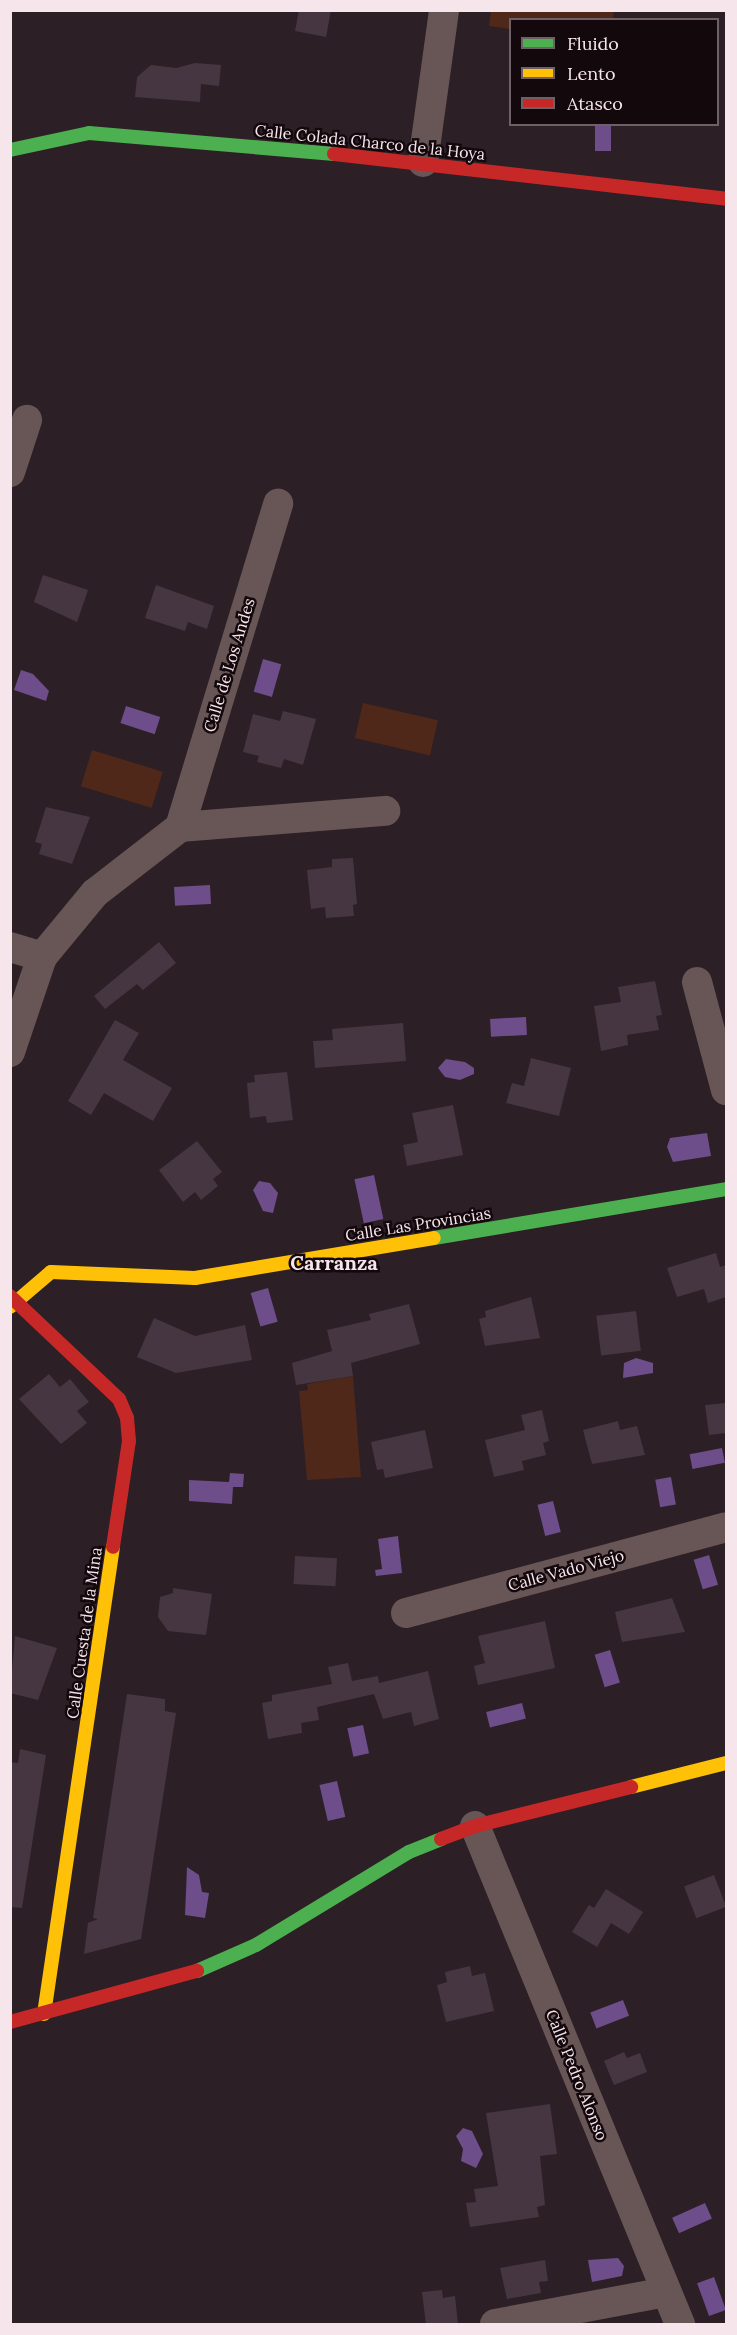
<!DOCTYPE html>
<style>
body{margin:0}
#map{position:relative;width:737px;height:2335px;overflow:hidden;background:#2c1f25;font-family:Lora,serif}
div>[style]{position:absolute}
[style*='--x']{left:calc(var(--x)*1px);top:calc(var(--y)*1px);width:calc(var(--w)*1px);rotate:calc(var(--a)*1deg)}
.green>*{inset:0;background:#4f2819;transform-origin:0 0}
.water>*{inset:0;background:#6d4d8a;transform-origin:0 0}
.building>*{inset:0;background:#463642;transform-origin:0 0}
.street>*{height:30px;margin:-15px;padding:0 15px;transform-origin:15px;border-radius:15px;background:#685657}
.fast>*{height:14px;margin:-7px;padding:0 7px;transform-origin:7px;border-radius:7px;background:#4caf50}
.slow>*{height:14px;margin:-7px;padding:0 7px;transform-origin:7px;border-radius:7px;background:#ffc107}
.jam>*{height:14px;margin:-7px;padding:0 7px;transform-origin:7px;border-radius:7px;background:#c62828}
span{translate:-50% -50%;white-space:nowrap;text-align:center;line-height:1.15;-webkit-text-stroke:5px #13080c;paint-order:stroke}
.street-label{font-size:16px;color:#f7e5ec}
.quarter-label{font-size:20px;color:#f7e5ec;font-weight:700}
.frame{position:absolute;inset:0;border:12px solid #f7e5ec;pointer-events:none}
.legend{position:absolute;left:509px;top:18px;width:210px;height:108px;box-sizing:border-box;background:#13080c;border:2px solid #6e6066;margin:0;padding:8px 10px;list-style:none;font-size:18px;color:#f7e5ec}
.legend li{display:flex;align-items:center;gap:12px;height:30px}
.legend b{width:30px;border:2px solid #6e6066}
</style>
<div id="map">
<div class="green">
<div style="clip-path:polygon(491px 11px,491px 10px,614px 11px,613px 19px,510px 20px,510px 29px,489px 26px)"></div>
<div style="left:363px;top:703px;width:77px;height:36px;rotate:13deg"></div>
<div style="left:92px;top:750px;width:74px;height:38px;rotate:17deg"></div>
<div style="clip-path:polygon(353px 1376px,361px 1477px,307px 1480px,299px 1391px,308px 1390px,307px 1384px)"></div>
</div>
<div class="water">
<div style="left:595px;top:125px;width:16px;height:26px"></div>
<div style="left:263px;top:659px;width:19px;height:34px;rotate:16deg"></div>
<div style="clip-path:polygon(21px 670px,33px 674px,49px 691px,46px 701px,14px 690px)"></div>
<div style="left:126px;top:706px;width:36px;height:18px;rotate:18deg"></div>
<div style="left:210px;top:885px;width:19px;height:36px;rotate:87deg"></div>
<div style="left:526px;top:1017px;width:18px;height:36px;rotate:87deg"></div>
<div style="clip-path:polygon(446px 1059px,465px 1062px,474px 1068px,474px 1074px,460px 1080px,445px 1077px,438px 1068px)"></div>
<div style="clip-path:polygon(707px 1133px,711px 1156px,673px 1162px,667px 1147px,670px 1138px)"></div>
<div style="left:374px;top:1175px;width:45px;height:20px;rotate:78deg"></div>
<div style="clip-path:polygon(259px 1181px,270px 1183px,278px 1193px,273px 1213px,263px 1211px,253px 1190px)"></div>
<div style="left:268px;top:1288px;width:35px;height:18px;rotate:74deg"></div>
<div style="clip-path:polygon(636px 1358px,653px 1363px,653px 1373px,623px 1378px,624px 1363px)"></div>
<div style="left:722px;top:1448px;width:15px;height:33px;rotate:79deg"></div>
<div style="clip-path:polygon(230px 1473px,244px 1474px,243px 1487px,233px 1487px,232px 1504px,189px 1501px,189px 1480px,229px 1482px)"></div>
<div style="left:671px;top:1477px;width:28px;height:16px;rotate:80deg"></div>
<div style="left:553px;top:1501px;width:32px;height:16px;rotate:76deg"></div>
<div style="clip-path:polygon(398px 1536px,402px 1573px,376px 1576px,375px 1570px,382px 1569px,378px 1539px)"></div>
<div style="left:709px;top:1555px;width:31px;height:16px;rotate:73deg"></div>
<div style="left:610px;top:1650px;width:34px;height:16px;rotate:73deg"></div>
<div style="left:522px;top:1703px;width:16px;height:37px;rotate:76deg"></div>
<div style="left:363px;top:1725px;width:29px;height:16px;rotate:78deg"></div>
<div style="left:337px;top:1781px;width:37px;height:18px;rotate:77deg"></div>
<div style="clip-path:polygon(187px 1867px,199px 1875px,202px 1892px,209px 1893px,205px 1918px,185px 1915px)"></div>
<div style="left:623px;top:2000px;width:17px;height:35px;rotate:69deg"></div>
<div style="clip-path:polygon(463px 2128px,472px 2131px,483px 2154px,476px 2168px,461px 2161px,463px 2149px,456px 2136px)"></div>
<div style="left:705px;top:2203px;width:17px;height:36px;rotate:66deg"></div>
<div style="clip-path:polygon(618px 2258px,624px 2266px,622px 2276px,592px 2282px,588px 2260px)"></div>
<div style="left:714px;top:2277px;width:35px;height:18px;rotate:70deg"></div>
</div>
<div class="building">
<div style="clip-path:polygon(299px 10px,331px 10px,326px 37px,295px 31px)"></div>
<div style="clip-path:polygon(195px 63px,221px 65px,219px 86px,201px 84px,200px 102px,135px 97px,137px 77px,151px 65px,176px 68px)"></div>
<div style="clip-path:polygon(43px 575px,88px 590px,77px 622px,34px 602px)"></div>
<div style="clip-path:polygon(156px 585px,214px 606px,207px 629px,188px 622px,185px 631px,145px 618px)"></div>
<div style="clip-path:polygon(283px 711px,316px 719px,303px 765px,284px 759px,281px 768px,257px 762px,259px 756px,243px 752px,253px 714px,280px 721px)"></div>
<div style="clip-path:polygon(46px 807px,90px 817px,72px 864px,39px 854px,42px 844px,35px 842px)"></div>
<div style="clip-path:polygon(353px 858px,357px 904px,353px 905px,354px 916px,326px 918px,325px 907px,311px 909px,307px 870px,332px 867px,332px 859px)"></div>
<div style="clip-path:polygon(159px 942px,176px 963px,143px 990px,137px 984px,105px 1009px,94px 996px)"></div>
<div style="clip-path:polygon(655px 981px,662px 1015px,656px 1016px,659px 1030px,627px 1035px,628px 1045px,601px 1051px,594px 1006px,621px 1002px,618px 987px)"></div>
<div style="clip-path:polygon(115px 1020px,139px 1033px,123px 1060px,172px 1088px,153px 1121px,104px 1093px,91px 1115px,68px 1101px)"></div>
<div style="clip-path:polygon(403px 1023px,406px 1061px,315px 1068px,313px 1041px,333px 1040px,332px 1029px)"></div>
<div style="clip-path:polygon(531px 1058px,571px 1068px,559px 1116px,506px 1103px,512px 1083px,524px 1086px)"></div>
<div style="clip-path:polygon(287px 1072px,293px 1120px,267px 1123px,266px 1116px,250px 1118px,247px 1083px,255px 1082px,254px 1075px)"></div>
<div style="clip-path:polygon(453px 1105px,463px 1155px,407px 1166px,403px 1145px,418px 1142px,412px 1113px)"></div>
<div style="clip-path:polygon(197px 1141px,222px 1172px,213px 1179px,218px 1186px,201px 1200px,195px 1192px,183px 1202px,159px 1170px)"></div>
<div style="clip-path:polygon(716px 1253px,720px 1267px,726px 1265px,726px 1297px,708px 1303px,704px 1289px,677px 1297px,667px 1268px)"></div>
<div style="clip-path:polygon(531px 1297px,540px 1338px,485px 1346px,479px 1319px,486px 1317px,485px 1311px)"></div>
<div style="clip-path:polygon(409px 1304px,420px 1344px,351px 1363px,353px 1376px,296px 1385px,292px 1363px,332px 1351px,327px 1330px,371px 1320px,369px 1314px)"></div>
<div style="left:636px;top:1311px;width:40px;height:40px;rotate:83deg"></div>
<div style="clip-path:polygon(154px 1318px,195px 1336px,245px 1325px,252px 1360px,176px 1373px,137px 1357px)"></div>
<div style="clip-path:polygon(49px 1374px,60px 1387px,70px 1379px,89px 1402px,77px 1411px,87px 1423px,61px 1444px,19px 1399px)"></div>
<div style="clip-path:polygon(726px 1403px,726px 1433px,709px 1435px,705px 1405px)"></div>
<div style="clip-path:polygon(542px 1410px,549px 1441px,543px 1443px,546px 1455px,522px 1461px,524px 1470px,494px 1477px,485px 1440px,525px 1430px,521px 1415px)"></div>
<div style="clip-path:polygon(618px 1421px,620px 1430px,637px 1426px,645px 1455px,592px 1464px,583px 1430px)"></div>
<div style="clip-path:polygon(425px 1430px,433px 1468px,385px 1478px,383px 1469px,377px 1470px,371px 1442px)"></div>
<div style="left:295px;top:1556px;width:42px;height:28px;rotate:3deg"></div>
<div style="clip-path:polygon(173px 1588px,212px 1594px,206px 1635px,168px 1631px,158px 1617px,160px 1597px,173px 1593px)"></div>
<div style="clip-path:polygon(672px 1598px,685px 1632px,622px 1642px,615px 1612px)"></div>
<div style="clip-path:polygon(545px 1621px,555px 1668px,478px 1685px,474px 1666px,485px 1663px,478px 1636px)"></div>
<div style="clip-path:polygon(15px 1636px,57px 1648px,38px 1700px,10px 1693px)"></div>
<div style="clip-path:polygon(348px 1663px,352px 1681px,378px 1676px,379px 1683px,428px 1671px,439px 1719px,414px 1726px,411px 1712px,383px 1719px,374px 1694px,317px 1707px,319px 1720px,301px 1723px,302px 1733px,268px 1739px,262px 1703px,272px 1701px,272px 1695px,332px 1684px,328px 1667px)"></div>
<div style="clip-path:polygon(127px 1694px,165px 1699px,165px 1711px,176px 1713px,141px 1939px,84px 1954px,88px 1923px,98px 1919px,93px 1918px)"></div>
<div style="clip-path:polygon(20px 1749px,46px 1755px,22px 1908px,10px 1907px,10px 1762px,18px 1763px)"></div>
<div style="left:714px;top:1875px;width:34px;height:32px;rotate:69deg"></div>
<div style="clip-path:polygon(606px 1889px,643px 1912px,629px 1934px,611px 1923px,597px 1947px,572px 1932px,589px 1905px,594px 1908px)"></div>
<div style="clip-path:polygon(470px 1966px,472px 1976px,485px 1973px,494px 2011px,446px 2022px,437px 1985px,447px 1982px,445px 1972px)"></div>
<div style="clip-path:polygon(624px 2052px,627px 2058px,640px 2053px,647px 2072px,614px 2085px,604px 2061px)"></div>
<div style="clip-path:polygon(550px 2104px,557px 2154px,540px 2156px,545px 2205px,537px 2207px,539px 2217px,470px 2227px,466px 2203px,476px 2202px,474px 2189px,498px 2186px,486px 2113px)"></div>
<div style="clip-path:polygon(545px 2260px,548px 2281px,539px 2282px,541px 2293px,507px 2299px,500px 2268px)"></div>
<div style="clip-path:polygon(442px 2290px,443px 2298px,455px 2296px,458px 2325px,426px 2325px,422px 2292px)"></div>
</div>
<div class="street">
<div style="--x:423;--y:162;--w:153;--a:-82.1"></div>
<div style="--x:10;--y:472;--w:55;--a:-71.9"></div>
<div style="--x:180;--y:827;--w:206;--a:-4.5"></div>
<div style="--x:10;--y:947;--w:34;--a:17"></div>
<div style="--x:697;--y:982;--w:112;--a:75"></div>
<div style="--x:10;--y:1052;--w:100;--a:-71.4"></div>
<div style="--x:42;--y:957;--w:83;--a:-50.4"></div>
<div style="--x:95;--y:893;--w:108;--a:-37.8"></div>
<div style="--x:180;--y:827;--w:338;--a:-73.1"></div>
<div style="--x:406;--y:1613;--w:331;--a:-15"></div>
<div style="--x:475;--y:1826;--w:539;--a:67.63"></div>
<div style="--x:495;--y:2324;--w:174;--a:-10.6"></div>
</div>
<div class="fast">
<div style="--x:10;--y:150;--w:81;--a:-12.1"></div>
<div style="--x:89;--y:133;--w:246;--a:4.9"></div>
<div style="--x:434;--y:1238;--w:296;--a:-9.5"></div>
<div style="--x:197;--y:1971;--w:64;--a:-23.8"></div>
<div style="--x:256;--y:1945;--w:179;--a:-31.3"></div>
<div style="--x:409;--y:1852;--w:35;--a:-22"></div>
</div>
<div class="slow">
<div style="--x:10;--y:1307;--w:54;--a:-40.5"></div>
<div style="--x:51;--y:1272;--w:144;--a:2.4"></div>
<div style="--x:195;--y:1278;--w:242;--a:-9.5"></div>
<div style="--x:631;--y:1787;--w:98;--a:-14.2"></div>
<div style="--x:44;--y:2014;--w:472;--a:-81.6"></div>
</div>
<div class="jam">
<div style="--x:334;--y:154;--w:395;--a:6.5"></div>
<div style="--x:10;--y:1296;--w:150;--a:43.4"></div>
<div style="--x:119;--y:1399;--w:21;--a:67"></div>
<div style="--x:127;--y:1418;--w:23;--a:85"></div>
<div style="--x:129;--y:1441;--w:107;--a:98.6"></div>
<div style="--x:441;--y:1839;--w:36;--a:-21"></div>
<div style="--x:475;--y:1826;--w:161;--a:-14"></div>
<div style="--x:10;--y:2022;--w:194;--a:-15.3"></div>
</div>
<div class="street-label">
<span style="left:370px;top:142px;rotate:6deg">Calle Colada Charco de la Hoya</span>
<span style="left:229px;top:665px;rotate:-73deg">Calle de Los Andes</span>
<span style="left:418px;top:1224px;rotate:-9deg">Calle Las Provincias</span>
<span style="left:566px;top:1570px;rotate:-15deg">Calle Vado Viejo</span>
<span style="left:84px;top:1633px;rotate:-82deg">Calle Cuesta de la Mina</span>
<span style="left:577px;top:2075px;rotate:68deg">Calle Pedro Alonso</span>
</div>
<div class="quarter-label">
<span style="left:334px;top:1262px">Carranza</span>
</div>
<div class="frame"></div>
<ul class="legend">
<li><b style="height:8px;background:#4caf50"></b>Fluido</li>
<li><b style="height:8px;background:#ffc107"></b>Lento</li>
<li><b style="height:8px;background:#c62828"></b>Atasco</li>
</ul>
</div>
